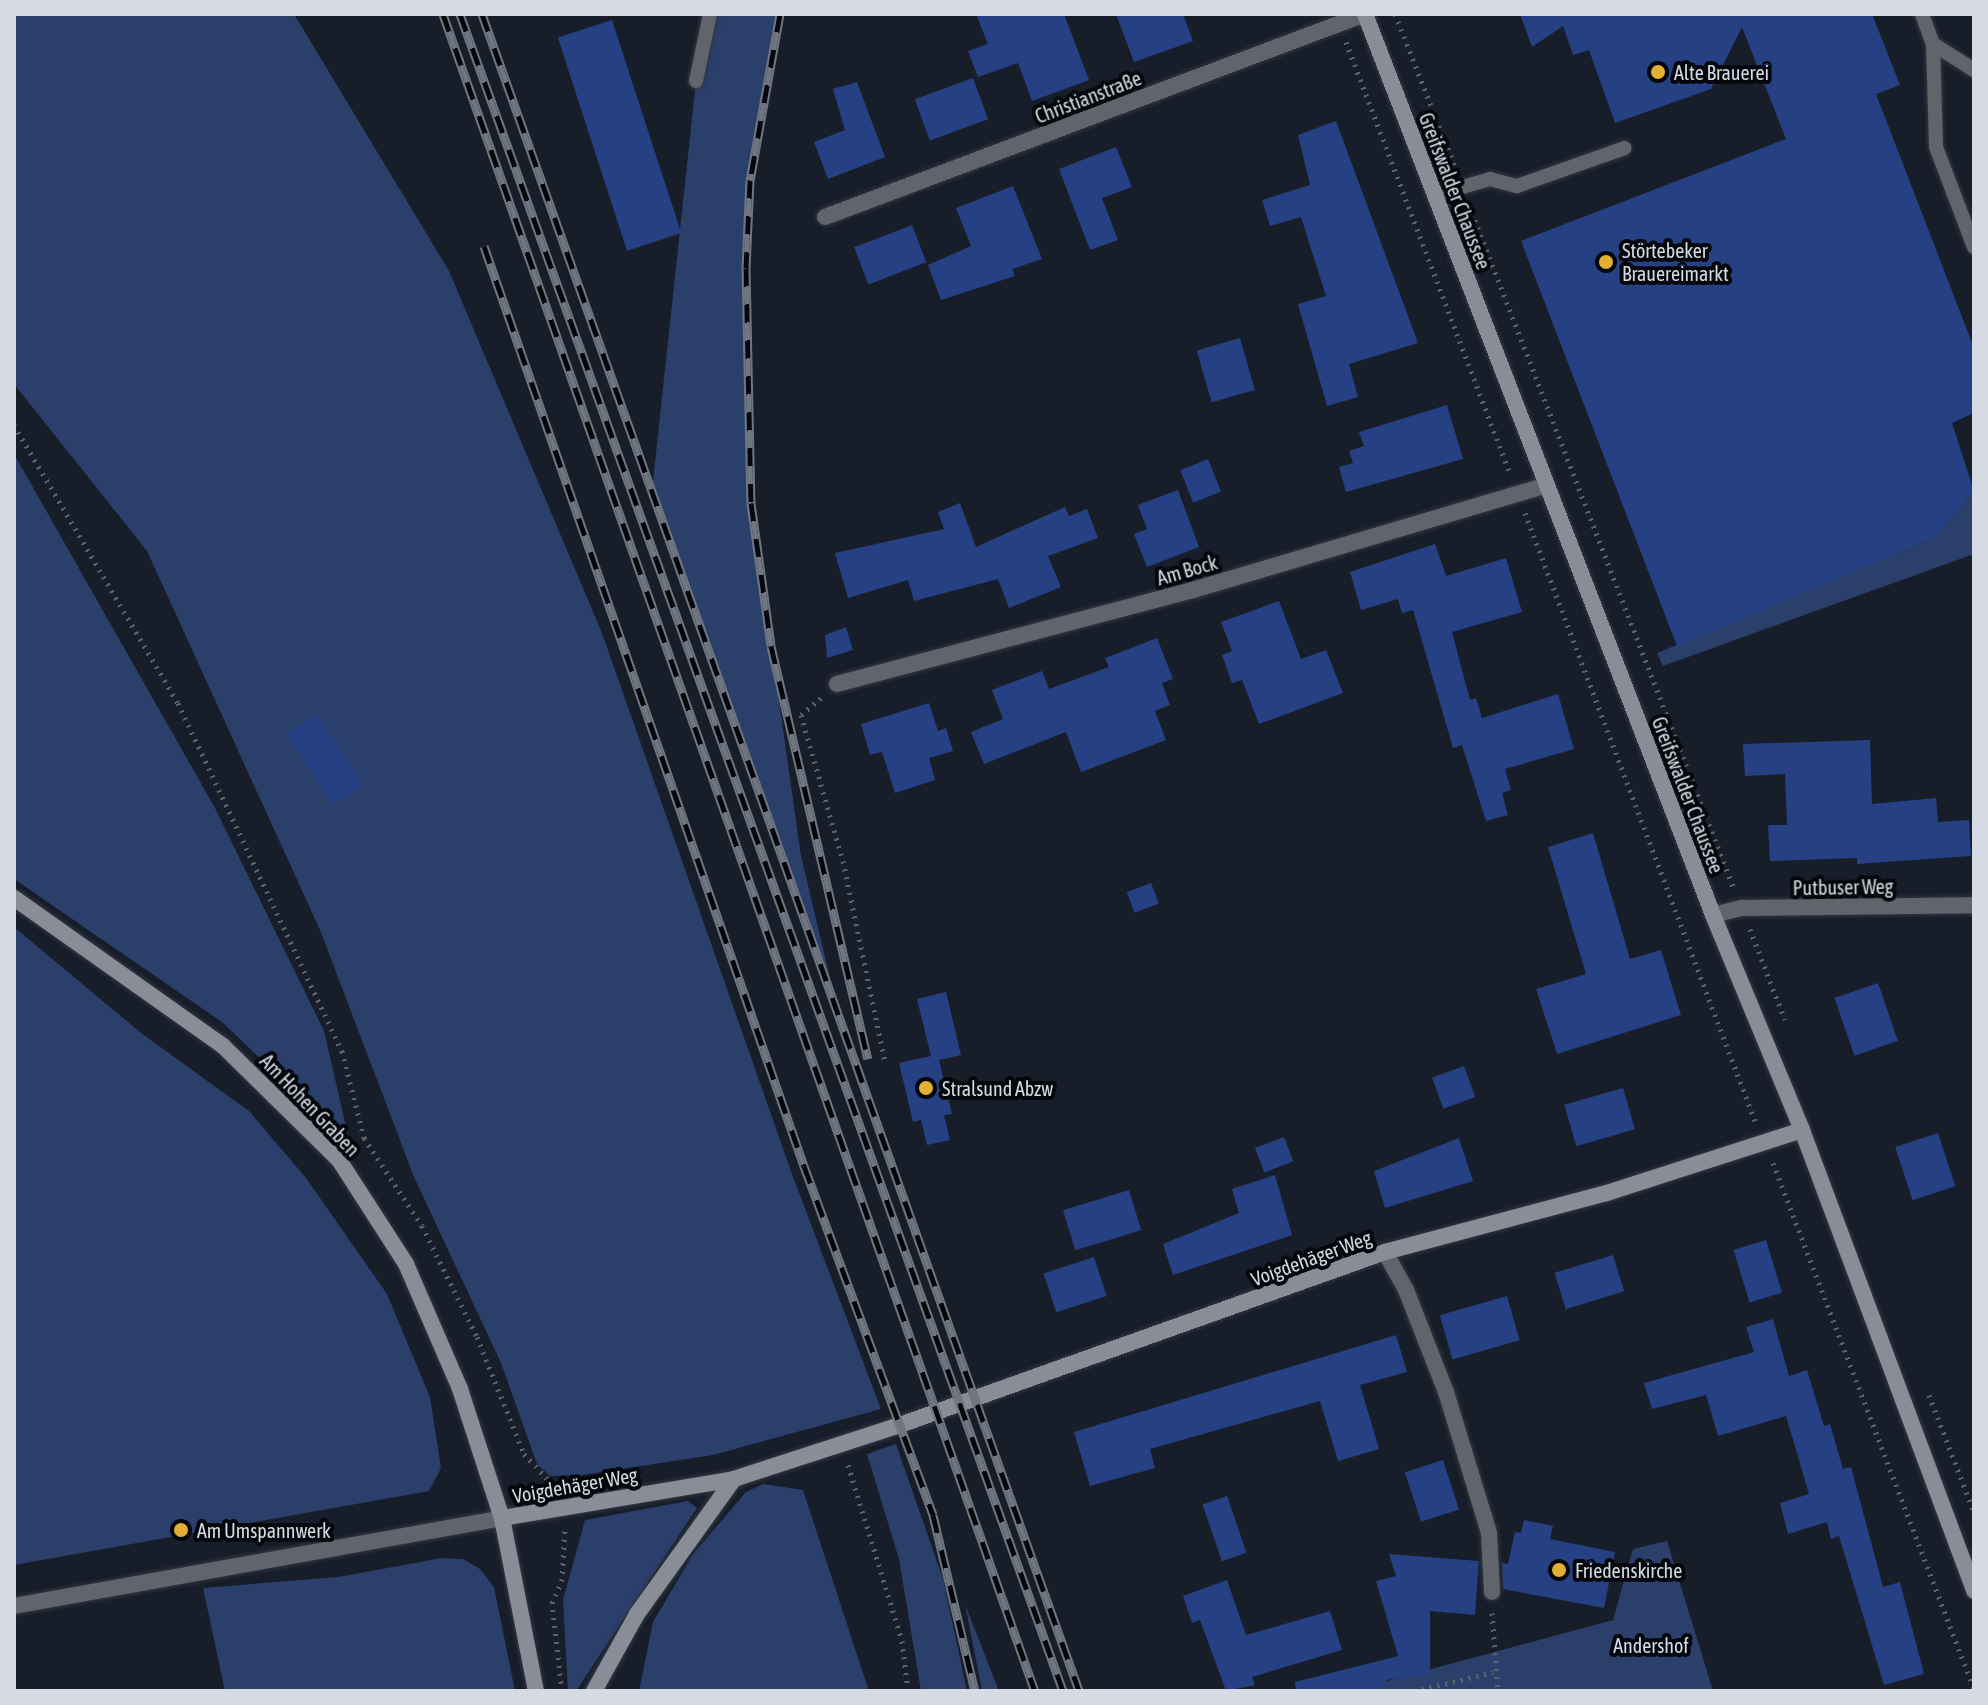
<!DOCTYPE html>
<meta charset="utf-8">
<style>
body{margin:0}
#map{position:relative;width:1988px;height:1705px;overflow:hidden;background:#171d29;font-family:"Asap Condensed",sans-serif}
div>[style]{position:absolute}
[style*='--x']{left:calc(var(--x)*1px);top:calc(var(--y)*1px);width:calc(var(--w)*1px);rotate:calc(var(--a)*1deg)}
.green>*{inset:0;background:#2b3f6b}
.building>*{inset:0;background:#264183;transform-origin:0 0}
.path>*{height:5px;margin-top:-2.5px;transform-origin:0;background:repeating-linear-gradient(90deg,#5d636d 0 2px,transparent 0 8px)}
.roads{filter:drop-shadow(0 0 2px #323843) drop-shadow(0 0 2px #323843)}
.lane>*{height:14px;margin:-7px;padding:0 7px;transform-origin:7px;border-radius:7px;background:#61646b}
.street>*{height:16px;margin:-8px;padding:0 8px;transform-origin:8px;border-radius:8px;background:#61646b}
.secondary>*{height:16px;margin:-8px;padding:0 8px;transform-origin:8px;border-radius:8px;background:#888d98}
.rail>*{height:9px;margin-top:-4.5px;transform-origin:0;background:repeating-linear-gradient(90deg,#05070c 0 18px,#707680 0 36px);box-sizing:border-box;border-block:2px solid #707680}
.dots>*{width:22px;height:22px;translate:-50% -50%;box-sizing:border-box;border:4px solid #05070c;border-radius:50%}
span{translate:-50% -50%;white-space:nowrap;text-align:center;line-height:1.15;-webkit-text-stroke:8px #05070c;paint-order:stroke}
.poi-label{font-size:20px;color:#d6dbe3}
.left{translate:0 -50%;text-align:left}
.street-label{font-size:20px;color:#d6dbe3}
.park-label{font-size:20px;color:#d2dcf0}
.frame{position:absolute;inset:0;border:16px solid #d6dbe3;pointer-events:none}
</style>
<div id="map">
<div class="green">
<div style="clip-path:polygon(14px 14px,294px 14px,449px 271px,602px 633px,792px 1174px,881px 1409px,713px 1455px,582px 1475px,550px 1476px,537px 1464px,501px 1363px,414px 1177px,320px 930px,147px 551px,14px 384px)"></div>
<div style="clip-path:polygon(710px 14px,780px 14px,750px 180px,746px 268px,751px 503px,801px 856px,831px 982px,652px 490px,696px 81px)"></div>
<div style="clip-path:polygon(14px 454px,215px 808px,324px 1031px,350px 1144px,222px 1022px,14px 879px)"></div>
<div style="clip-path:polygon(1974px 491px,1974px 554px,1663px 666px,1657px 653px,1936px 537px)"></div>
<div style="clip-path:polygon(14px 927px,141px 1033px,249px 1111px,306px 1178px,387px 1294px,430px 1397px,441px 1468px,429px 1491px,14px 1565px)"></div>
<div style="clip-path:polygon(896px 1444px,943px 1579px,967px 1691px,921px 1691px,899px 1559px,867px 1454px)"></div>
<div style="clip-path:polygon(763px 1484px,803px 1490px,869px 1691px,639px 1691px,653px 1622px,693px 1554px,746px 1492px)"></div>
<div style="clip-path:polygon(688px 1501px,697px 1508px,576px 1691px,568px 1691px,563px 1600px,585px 1520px)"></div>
<div style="clip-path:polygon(1667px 1541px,1713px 1691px,1349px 1691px,1613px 1620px,1633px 1549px)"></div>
<div style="clip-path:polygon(442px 1558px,463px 1559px,480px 1569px,494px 1587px,515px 1691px,225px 1691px,203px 1588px,338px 1577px)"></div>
<div style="clip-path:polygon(965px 1604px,999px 1691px,982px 1691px)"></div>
</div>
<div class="building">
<div style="clip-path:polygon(976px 14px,1064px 14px,1089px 80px,1032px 101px,1018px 63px,978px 77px,968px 51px,988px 44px)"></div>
<div style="clip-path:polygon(1116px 14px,1183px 14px,1193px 41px,1134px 62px)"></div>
<div style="clip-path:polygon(1520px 14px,1872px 14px,1900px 85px,1876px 94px,1974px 348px,1974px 413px,1952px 423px,1974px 491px,1936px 537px,1677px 646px,1521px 241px,1786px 139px,1742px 27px,1711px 89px,1615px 123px,1589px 50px,1573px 55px,1563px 26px,1532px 47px)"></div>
<div style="left:612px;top:20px;width:224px;height:57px;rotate:72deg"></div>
<div style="left:973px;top:78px;width:44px;height:62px;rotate:70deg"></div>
<div style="clip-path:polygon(857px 82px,885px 157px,828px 179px,814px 142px,845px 130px,833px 89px)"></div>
<div style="clip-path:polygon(1336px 121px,1418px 343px,1349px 364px,1358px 397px,1327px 406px,1298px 304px,1326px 296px,1301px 217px,1270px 226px,1262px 200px,1310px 185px,1298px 135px)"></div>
<div style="clip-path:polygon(1116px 147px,1132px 187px,1102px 198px,1118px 240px,1090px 250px,1059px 169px)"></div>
<div style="clip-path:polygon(1013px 186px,1042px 259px,1012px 269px,1015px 276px,941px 300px,928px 265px,971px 246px,956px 208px)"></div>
<div style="left:912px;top:225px;width:40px;height:62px;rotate:69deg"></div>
<div style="left:1240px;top:338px;width:54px;height:45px;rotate:74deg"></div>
<div style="clip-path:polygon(1447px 405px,1463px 459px,1346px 492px,1339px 467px,1353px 463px,1349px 451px,1364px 446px,1359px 432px)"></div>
<div style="left:1208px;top:459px;width:35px;height:30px;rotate:68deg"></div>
<div style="clip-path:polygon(1178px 490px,1199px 547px,1147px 567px,1134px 534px,1147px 529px,1138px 505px)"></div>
<div style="clip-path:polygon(960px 503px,976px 547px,1065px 507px,1069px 516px,1087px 509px,1098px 538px,1048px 556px,1061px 587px,1009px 608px,998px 579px,914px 601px,908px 580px,848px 598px,835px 553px,944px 529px,938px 512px)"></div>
<div style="clip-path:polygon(1435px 544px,1446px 576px,1506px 558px,1522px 612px,1452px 632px,1470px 700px,1476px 698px,1482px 718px,1558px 694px,1574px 749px,1505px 769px,1511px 790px,1502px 793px,1508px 815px,1486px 821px,1462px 745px,1453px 748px,1413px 610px,1402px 613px,1398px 599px,1361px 610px,1350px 572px)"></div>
<div style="clip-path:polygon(1279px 601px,1301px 659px,1326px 650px,1343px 693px,1259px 724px,1242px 680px,1232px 683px,1222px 655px,1232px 651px,1221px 622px)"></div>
<div style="clip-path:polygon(846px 627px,853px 650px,827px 658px,825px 635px)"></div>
<div style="clip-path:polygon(1157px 638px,1173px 679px,1162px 683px,1170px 705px,1155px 711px,1166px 740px,1081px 772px,1066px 732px,984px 764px,971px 732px,1003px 719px,992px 690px,1042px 671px,1049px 689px,1109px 667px,1105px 658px)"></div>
<div style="clip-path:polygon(929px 703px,938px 731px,946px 728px,953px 751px,929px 758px,935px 780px,895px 793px,882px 752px,870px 755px,861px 724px)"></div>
<div style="left:316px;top:714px;width:85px;height:36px;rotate:56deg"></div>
<div style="clip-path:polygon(1870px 740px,1872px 804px,1936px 798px,1938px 822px,1969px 820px,1971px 856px,1857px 864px,1857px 858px,1770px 861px,1768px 825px,1787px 825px,1785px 774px,1745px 776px,1743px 744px)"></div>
<div style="clip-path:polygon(1593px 833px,1630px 959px,1661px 950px,1681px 1015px,1557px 1054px,1536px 989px,1586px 974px,1548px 847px)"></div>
<div style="left:1151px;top:883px;width:22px;height:26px;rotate:69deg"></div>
<div style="left:1878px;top:983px;width:61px;height:46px;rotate:71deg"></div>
<div style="clip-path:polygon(946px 992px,961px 1055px,939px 1060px,952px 1114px,944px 1115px,950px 1140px,927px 1145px,921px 1120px,913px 1122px,899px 1063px,931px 1056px,917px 999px)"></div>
<div style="left:1464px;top:1066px;width:33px;height:34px;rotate:70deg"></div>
<div style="left:1623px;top:1088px;width:43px;height:61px;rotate:74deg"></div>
<div style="left:1938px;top:1133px;width:56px;height:45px;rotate:72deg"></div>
<div style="left:1284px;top:1137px;width:26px;height:31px;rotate:69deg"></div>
<div style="clip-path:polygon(1459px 1138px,1473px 1181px,1385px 1208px,1374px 1171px)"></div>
<div style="clip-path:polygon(1275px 1175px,1292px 1235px,1173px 1275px,1163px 1244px,1239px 1213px,1232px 1189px)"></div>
<div style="left:1129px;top:1190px;width:42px;height:69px;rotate:73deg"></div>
<div style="left:1766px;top:1240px;width:55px;height:34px;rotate:73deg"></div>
<div style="left:1613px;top:1255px;width:38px;height:61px;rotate:73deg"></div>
<div style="left:1094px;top:1257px;width:41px;height:53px;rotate:72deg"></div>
<div style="left:1507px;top:1296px;width:46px;height:70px;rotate:74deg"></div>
<div style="clip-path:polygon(1773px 1319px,1789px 1376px,1807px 1370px,1824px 1426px,1830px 1424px,1843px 1469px,1851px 1467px,1883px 1587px,1900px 1582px,1924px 1674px,1884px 1685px,1839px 1536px,1831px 1539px,1827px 1522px,1788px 1534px,1780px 1503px,1809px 1494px,1786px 1416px,1718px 1436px,1706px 1395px,1652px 1409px,1644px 1383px,1754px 1352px,1746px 1327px)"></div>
<div style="clip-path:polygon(1396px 1335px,1407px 1372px,1360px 1385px,1379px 1449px,1338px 1461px,1320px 1401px,1150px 1449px,1155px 1468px,1090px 1486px,1074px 1432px)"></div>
<div style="left:1443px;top:1460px;width:52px;height:40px;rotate:72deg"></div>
<div style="left:1227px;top:1496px;width:60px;height:26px;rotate:71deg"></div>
<div style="clip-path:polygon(1524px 1520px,1553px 1526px,1550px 1539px,1615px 1552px,1604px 1608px,1503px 1589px,1502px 1563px,1508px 1564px,1515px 1532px,1521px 1533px)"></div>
<div style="clip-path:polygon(1389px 1554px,1479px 1561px,1475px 1615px,1430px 1611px,1430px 1674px,1386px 1680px,1388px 1685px,1365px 1691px,1296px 1691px,1295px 1682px,1398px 1656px,1376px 1581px,1396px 1576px)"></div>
<div style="clip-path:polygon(1227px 1580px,1246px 1635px,1330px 1611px,1342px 1650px,1252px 1677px,1255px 1685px,1226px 1691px,1200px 1620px,1192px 1623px,1183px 1596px)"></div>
</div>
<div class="path">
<div style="--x:1395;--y:14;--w:167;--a:68.5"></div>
<div style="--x:1346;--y:42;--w:462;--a:69.2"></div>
<div style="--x:1469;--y:205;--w:734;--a:68.82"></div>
<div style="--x:14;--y:425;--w:323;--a:59.5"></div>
<div style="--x:178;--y:703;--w:385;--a:64.8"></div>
<div style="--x:342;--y:1051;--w:90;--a:75.8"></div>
<div style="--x:364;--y:1138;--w:105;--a:56.6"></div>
<div style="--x:422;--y:1226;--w:124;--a:63.6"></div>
<div style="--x:477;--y:1337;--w:126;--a:68.1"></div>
<div style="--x:524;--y:1454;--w:47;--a:46.7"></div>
<div style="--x:1525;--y:513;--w:650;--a:69.28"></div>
<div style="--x:821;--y:698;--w:26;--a:140"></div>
<div style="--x:801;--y:715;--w:152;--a:74"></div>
<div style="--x:843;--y:861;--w:205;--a:78.2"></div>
<div style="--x:1750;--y:929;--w:97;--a:69"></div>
<div style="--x:1773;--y:1163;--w:563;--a:69.09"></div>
<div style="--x:1929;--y:1395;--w:125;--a:69"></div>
<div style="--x:848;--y:1465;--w:184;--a:72.9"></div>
<div style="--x:902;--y:1641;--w:50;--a:83.2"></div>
<div style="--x:1492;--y:1613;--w:78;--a:85.6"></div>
<div style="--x:562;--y:1691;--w:89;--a:-96.5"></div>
<div style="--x:552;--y:1603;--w:24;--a:-66"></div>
<div style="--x:562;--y:1581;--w:54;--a:-86.8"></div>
<div style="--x:1414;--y:1691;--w:81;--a:-13.5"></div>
</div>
<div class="roads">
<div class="lane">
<div style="--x:1922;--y:14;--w:32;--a:70"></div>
<div style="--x:1933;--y:44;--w:103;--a:88.3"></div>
<div style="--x:1936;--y:147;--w:107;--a:69.2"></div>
<div style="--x:1933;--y:44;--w:49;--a:32.4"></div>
<div style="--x:696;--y:81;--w:68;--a:-78.2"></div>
<div style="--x:1435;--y:195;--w:57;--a:-16.2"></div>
<div style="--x:1490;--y:179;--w:28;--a:15"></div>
<div style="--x:1517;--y:186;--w:114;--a:-19.4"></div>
</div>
<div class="street">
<div style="--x:825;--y:217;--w:577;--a:-20.6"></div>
<div style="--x:837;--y:684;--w:368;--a:-14.8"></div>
<div style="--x:1193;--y:590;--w:369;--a:-16.5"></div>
<div style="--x:1713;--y:915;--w:30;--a:-14"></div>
<div style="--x:1742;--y:908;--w:232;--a:-0.7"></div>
<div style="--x:1385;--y:1252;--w:43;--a:61.1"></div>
<div style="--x:1406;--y:1290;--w:110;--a:68.6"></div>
<div style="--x:1446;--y:1392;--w:147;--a:73"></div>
<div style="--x:1489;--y:1533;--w:59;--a:87.1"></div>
<div style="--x:14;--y:1606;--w:496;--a:-10.2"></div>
</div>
<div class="secondary">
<div style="--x:1365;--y:14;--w:966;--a:68.88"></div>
<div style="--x:1713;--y:915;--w:233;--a:67.5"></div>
<div style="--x:1802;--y:1130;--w:492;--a:69.5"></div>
<div style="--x:14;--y:898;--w:256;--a:35.3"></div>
<div style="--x:223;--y:1046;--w:163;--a:44.5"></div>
<div style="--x:339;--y:1160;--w:124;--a:57.2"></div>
<div style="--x:406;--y:1264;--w:136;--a:66.6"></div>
<div style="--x:460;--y:1389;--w:136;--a:72"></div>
<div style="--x:502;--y:1518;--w:176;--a:78.9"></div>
<div style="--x:502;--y:1518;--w:235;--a:-9.5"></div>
<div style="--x:734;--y:1479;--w:171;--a:-18"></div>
<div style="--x:897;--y:1426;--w:518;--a:-19.62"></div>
<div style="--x:1385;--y:1252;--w:230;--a:-14.9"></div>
<div style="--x:1607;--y:1193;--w:205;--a:-17.9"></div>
<div style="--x:594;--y:1691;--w:88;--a:-60.8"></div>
<div style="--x:637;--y:1614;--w:166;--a:-54.3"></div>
</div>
</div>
<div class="rail">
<div style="--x:443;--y:14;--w:1778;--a:70.56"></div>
<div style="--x:460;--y:14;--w:1782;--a:70.22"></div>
<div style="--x:482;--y:14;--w:1780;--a:70.4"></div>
<div style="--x:780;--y:14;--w:169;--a:100.2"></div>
<div style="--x:750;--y:180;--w:88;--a:92.6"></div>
<div style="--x:746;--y:268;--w:235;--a:88.8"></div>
<div style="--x:751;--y:503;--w:144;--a:82"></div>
<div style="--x:771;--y:646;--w:424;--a:76.8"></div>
<div style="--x:484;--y:246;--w:974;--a:70.82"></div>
<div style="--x:804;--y:1166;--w:372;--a:69.7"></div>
<div style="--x:933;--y:1515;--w:181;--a:76.6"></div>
</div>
<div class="dots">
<div style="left:1658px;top:72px;background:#e2af34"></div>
<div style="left:1606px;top:262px;background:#e2af34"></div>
<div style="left:926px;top:1088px;background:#e2af34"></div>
<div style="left:181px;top:1530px;background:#e2af34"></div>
<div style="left:1559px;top:1570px;background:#e2af34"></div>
</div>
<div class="poi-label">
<span class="left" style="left:1674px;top:72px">Alte Brauerei</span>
<span class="left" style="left:1622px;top:262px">Störtebeker<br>Brauereimarkt</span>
<span class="left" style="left:942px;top:1088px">Stralsund Abzw</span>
<span class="left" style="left:197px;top:1530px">Am Umspannwerk</span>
<span class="left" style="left:1575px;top:1570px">Friedenskirche</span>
</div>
<div class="street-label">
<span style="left:1088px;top:97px;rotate:-21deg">Christianstraße</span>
<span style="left:1455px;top:191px;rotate:69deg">Greifswalder Chaussee</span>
<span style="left:1187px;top:570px;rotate:-16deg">Am Bock</span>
<span style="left:1688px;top:795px;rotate:69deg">Greifswalder Chaussee</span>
<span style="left:1843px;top:887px;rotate:-1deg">Putbuser Weg</span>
<span style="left:310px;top:1105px;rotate:46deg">Am Hohen Graben</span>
<span style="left:1311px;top:1258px;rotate:-20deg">Voigdehäger Weg</span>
<span style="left:575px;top:1485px;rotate:-10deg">Voigdehäger Weg</span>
</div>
<div class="park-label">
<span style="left:1651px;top:1645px">Andershof</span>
</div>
<div class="frame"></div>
</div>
